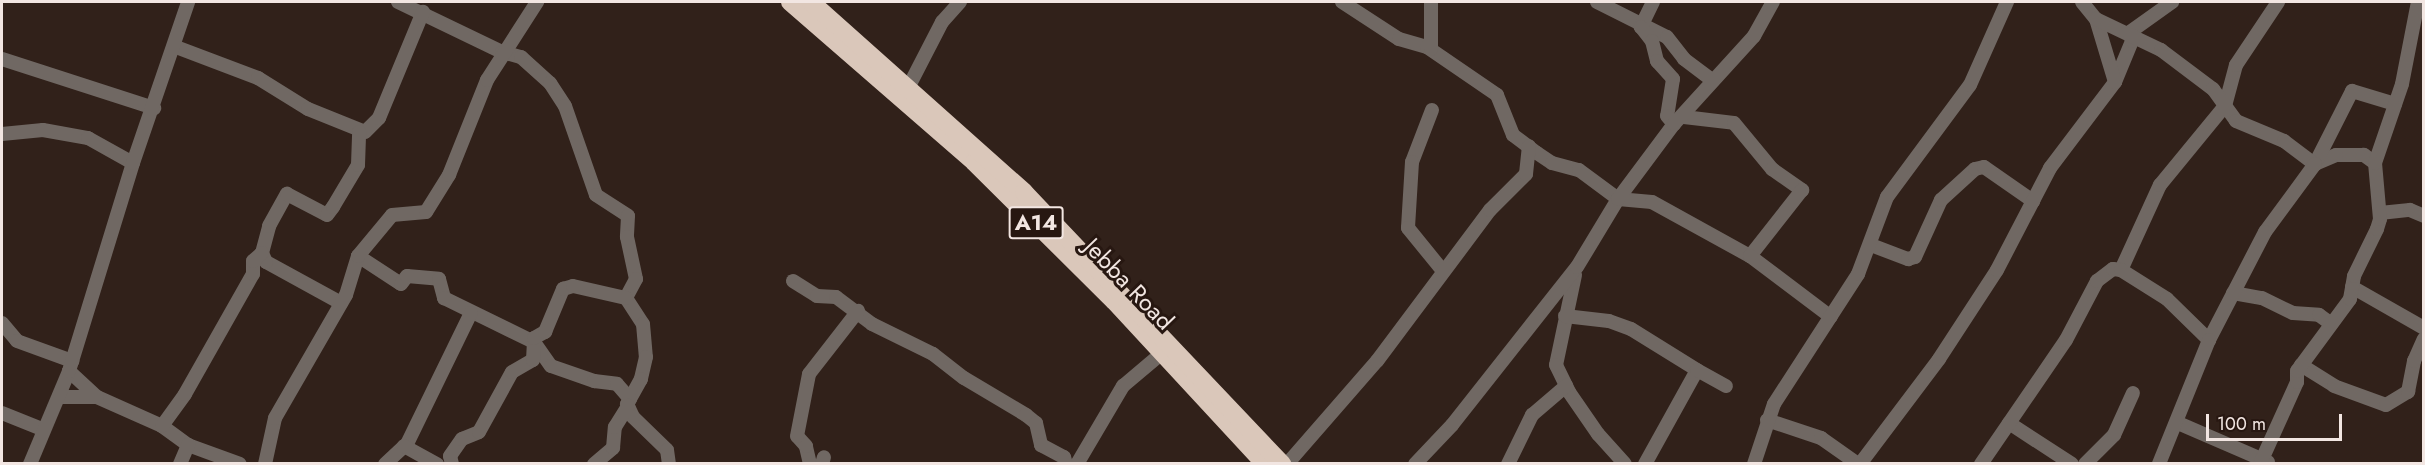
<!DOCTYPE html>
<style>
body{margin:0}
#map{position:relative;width:2425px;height:465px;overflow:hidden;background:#31211a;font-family:Jost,sans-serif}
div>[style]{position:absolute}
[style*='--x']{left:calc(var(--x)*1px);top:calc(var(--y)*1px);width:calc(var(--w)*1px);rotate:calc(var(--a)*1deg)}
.minor>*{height:14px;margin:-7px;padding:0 7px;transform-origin:7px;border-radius:7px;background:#706863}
.highway>*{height:18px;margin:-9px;padding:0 9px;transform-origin:9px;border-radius:9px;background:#dac7ba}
span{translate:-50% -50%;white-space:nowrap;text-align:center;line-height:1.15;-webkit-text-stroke:6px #271711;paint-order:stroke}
.shield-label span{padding:2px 4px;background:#271711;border:2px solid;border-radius:4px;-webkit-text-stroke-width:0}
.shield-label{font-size:22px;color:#f2e6e2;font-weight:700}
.street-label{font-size:24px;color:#f2e6e2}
.frame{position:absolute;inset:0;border:3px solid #f2e6e2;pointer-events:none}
.scale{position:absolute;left:2206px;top:414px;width:136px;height:27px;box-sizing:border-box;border:3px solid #f2e6e2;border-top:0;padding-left:8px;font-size:18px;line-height:21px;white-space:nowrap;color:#f2e6e2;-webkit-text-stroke:4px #271711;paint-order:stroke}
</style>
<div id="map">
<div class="minor">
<div style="--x:398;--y:2;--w:115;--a:25.7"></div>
<div style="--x:502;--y:52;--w:20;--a:15"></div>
<div style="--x:521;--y:57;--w:39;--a:42"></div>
<div style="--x:550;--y:83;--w:27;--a:57"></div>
<div style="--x:565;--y:106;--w:94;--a:70.8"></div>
<div style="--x:596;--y:195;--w:38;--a:33"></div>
<div style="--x:628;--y:216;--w:21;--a:93"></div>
<div style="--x:627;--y:237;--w:43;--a:77.9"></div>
<div style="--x:636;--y:279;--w:21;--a:118"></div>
<div style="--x:626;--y:298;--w:31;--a:57"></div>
<div style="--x:643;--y:324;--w:33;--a:85"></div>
<div style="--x:646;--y:357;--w:23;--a:103"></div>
<div style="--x:641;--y:379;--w:29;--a:119"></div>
<div style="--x:627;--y:404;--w:14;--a:65"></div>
<div style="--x:633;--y:417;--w:47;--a:44.1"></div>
<div style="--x:667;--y:450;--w:14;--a:82"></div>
<div style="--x:1342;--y:2;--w:68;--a:33"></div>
<div style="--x:1399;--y:39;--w:29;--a:16"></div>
<div style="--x:1427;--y:47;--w:85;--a:34.4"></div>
<div style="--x:1497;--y:95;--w:43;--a:68.2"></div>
<div style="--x:1513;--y:135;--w:30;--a:37"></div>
<div style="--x:1537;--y:153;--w:18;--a:34"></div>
<div style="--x:1552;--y:163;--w:28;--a:15"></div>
<div style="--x:1579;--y:170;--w:49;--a:36.6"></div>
<div style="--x:1618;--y:199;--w:34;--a:5"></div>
<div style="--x:1652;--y:202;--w:112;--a:28.9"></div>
<div style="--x:1597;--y:2;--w:78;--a:26.6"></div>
<div style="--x:1667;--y:37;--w:28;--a:52"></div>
<div style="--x:1684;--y:59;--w:36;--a:37"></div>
<div style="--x:1653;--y:2;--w:28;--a:116"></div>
<div style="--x:1641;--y:27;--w:18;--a:52"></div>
<div style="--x:1652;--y:41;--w:21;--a:76"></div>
<div style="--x:1657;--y:61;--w:24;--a:48"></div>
<div style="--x:1673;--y:79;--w:37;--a:99"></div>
<div style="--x:1667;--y:116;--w:11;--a:49"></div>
<div style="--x:2082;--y:2;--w:22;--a:51"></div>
<div style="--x:176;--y:47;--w:88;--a:20.7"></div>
<div style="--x:258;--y:78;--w:59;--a:31.8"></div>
<div style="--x:308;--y:109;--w:61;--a:22"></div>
<div style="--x:365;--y:132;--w:20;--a:-45"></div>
<div style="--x:379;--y:118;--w:115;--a:-67.5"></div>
<div style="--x:1431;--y:49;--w:47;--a:-90"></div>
<div style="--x:2;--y:59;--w:160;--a:17.9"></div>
<div style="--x:2115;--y:82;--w:44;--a:-67.5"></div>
<div style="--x:2132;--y:41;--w:9;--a:-103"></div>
<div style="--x:2130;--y:32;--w:52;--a:-35.5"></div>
<div style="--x:909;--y:86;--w:72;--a:-62.7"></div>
<div style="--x:942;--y:22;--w:27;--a:-48"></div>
<div style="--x:1432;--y:110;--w:56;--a:111"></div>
<div style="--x:1412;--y:162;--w:66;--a:93.5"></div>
<div style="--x:1408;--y:228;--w:55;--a:50.9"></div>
<div style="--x:1684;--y:117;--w:50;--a:6.8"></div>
<div style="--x:1734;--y:123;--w:60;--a:50.4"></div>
<div style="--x:1772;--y:169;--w:37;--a:35"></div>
<div style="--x:1802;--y:190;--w:84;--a:128.2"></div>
<div style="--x:1750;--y:256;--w:101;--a:37"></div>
<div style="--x:2;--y:134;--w:41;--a:-5.6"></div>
<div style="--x:43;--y:130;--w:46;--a:10.1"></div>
<div style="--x:88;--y:138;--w:51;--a:29.1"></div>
<div style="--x:2375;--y:163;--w:14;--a:-144"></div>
<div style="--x:2364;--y:155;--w:28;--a:180"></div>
<div style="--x:2336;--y:155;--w:23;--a:157"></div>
<div style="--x:2315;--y:164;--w:82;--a:-63.1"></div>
<div style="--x:2352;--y:91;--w:45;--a:16.8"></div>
<div style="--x:2380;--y:213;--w:30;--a:-6"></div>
<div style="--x:2410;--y:210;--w:15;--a:23"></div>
<div style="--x:1871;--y:245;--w:40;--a:21"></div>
<div style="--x:1908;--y:259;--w:7;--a:-16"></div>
<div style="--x:1915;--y:257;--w:63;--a:-65.5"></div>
<div style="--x:1941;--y:200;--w:46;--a:-42.4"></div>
<div style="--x:1975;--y:169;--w:9;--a:-13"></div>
<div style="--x:1984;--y:167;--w:60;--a:34.8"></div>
<div style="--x:358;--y:256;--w:51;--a:33.1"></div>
<div style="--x:401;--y:284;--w:10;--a:-53"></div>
<div style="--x:407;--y:276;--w:32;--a:5"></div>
<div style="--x:439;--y:279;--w:20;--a:75"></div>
<div style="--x:444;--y:298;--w:100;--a:26.1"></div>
<div style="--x:534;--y:342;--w:29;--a:55"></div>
<div style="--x:551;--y:366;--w:46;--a:19.2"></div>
<div style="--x:594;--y:381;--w:23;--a:7"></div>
<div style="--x:617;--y:384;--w:20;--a:49"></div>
<div style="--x:2121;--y:270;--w:94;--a:-65.4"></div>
<div style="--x:2160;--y:185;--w:102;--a:-50.6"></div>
<div style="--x:2225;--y:106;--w:42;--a:-75"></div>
<div style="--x:2236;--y:65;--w:76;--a:-56.3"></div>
<div style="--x:1575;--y:275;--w:92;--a:101.9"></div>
<div style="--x:1556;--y:365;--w:30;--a:64"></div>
<div style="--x:1569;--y:392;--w:51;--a:55.4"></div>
<div style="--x:1598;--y:434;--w:40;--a:48"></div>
<div style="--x:793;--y:281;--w:28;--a:32"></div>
<div style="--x:817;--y:296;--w:19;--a:3"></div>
<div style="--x:836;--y:297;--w:45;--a:36.9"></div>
<div style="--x:872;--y:324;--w:68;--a:26.2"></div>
<div style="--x:933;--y:354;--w:39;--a:38"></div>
<div style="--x:964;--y:378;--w:72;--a:30.8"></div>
<div style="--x:1026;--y:415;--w:13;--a:39"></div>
<div style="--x:1036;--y:423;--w:23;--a:77"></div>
<div style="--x:1041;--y:445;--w:26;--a:28"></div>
<div style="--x:1064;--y:457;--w:7;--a:74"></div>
<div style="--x:2352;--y:287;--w:83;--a:29.7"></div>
<div style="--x:2233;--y:293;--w:29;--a:10"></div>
<div style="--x:2262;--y:298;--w:34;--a:26"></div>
<div style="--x:2293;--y:313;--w:26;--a:4"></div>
<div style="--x:2319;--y:315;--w:14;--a:36"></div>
<div style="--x:341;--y:303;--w:85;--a:-151.3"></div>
<div style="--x:266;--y:262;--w:10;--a:-114"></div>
<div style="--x:262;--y:253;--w:28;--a:-75"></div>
<div style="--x:269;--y:226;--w:37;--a:-61"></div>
<div style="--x:287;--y:194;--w:45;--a:27.7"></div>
<div style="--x:327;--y:215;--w:10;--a:-53"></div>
<div style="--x:333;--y:207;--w:49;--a:-59.2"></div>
<div style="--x:358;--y:165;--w:33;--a:-88"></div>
<div style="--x:1565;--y:316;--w:44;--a:6.5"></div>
<div style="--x:1609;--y:321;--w:23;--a:20"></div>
<div style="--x:1631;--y:329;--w:78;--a:31.8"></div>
<div style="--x:2;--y:323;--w:23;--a:50"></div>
<div style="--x:17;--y:341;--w:59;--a:20"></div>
<div style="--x:2301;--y:365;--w:39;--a:32"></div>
<div style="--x:2334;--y:386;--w:55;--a:20.1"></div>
<div style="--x:2386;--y:405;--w:26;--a:-31"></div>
<div style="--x:2408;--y:392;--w:32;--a:-79"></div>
<div style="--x:2414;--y:361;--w:24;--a:-66"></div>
<div style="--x:69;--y:371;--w:38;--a:43"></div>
<div style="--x:97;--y:397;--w:71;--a:24"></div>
<div style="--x:162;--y:426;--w:32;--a:36"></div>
<div style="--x:188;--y:445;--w:55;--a:20.1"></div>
<div style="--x:59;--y:397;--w:38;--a:0"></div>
<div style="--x:2;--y:413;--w:43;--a:21.8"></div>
<div style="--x:1767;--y:420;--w:57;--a:18.4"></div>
<div style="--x:1821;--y:438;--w:45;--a:35.1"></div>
<div style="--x:2009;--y:423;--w:75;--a:33.1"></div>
<div style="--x:2178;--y:423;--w:98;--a:23.4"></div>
<div style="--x:162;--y:426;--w:39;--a:-54"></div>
<div style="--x:185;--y:394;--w:138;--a:-60.5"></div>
<div style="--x:253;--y:274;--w:13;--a:-90"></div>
<div style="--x:253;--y:261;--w:12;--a:-42"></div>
<div style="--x:406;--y:446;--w:148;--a:-64"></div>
<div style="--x:30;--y:464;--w:101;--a:-67.2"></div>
<div style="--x:69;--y:371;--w:218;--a:-72.9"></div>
<div style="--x:133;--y:163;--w:170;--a:-71.1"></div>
<div style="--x:180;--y:464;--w:21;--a:-67"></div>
<div style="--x:265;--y:464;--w:47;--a:-77.7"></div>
<div style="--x:275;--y:418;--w:142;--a:-60"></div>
<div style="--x:346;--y:295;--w:41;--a:-72.9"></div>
<div style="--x:358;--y:256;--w:53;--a:-50.3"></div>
<div style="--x:392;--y:215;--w:34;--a:-5"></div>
<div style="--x:426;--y:212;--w:44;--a:-58.1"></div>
<div style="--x:449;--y:175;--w:102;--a:-68.2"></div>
<div style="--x:487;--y:80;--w:93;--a:-57.3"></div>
<div style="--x:385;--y:464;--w:26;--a:-43"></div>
<div style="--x:404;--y:446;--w:38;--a:29"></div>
<div style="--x:452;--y:464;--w:8;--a:-104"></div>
<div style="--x:450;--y:456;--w:21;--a:-55"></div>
<div style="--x:462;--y:439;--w:18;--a:-22"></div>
<div style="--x:479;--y:432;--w:68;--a:-61.2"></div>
<div style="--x:512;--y:372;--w:24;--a:-30"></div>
<div style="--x:533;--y:360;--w:22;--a:-87"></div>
<div style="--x:534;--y:338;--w:13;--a:-29"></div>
<div style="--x:545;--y:332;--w:47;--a:-67.3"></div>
<div style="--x:563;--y:289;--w:10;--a:-17"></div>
<div style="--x:573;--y:286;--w:54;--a:12.8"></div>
<div style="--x:594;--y:464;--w:25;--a:-40"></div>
<div style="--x:613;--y:448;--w:21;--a:-85"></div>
<div style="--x:615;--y:427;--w:25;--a:-58"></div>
<div style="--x:810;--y:464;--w:18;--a:-103"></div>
<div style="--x:806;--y:446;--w:13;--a:-132"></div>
<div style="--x:797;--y:436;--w:63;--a:-79"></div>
<div style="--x:809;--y:374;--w:80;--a:-52.1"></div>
<div style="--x:822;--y:464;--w:7;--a:-74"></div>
<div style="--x:1077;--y:464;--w:91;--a:-59.5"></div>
<div style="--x:1123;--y:386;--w:51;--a:-40.2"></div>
<div style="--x:1287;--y:464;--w:137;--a:-48.9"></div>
<div style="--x:1377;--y:361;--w:189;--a:-53.2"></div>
<div style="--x:1490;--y:210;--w:51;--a:-45"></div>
<div style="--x:1526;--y:174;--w:28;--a:-84"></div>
<div style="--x:1415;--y:464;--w:54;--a:-46.5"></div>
<div style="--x:1452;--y:425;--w:201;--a:-51.7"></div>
<div style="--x:1577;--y:267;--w:79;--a:-58.9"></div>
<div style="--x:1618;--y:199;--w:94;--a:-53.3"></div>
<div style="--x:1674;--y:124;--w:119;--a:-47.7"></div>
<div style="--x:1754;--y:36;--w:39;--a:-61"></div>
<div style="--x:1508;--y:464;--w:55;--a:-63.9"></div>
<div style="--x:1532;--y:415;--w:45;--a:-40.5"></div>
<div style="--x:1645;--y:464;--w:107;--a:-61"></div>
<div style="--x:1697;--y:370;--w:33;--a:29"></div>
<div style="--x:1754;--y:464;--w:63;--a:-71.6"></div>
<div style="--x:1774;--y:404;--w:155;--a:-57.1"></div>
<div style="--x:1858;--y:274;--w:82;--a:-69.4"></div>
<div style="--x:1887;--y:197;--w:139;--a:-53.5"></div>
<div style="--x:1970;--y:85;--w:91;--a:-66"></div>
<div style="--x:1860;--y:464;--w:131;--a:-53"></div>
<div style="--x:1939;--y:359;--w:106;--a:-56.9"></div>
<div style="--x:1997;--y:270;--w:115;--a:-62.5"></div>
<div style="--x:2050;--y:168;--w:108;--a:-52.9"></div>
<div style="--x:2115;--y:82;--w:66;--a:-106.8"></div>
<div style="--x:2096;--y:19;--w:72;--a:25.5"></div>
<div style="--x:2161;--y:50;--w:65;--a:36.9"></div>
<div style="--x:2213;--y:89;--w:39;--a:54"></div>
<div style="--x:2236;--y:121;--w:52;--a:22.6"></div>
<div style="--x:2284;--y:141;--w:39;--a:37"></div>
<div style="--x:2315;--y:164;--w:84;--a:126.3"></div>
<div style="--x:2265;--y:232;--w:122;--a:117.4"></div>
<div style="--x:1981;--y:464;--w:150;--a:-55.6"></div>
<div style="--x:2066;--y:340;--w:67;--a:-62.3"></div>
<div style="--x:2097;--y:281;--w:20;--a:-37"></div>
<div style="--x:2113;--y:269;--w:8;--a:7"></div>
<div style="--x:2121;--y:270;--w:54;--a:32.2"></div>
<div style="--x:2167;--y:299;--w:59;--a:44.3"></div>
<div style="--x:2209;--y:340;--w:134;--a:112"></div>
<div style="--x:2085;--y:464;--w:41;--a:-45"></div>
<div style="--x:2114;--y:435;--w:46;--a:-65.7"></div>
<div style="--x:2260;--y:464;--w:90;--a:-65.7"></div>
<div style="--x:2297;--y:382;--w:11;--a:-90"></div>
<div style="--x:2297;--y:371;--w:89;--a:-53.6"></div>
<div style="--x:2350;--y:299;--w:23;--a:-80"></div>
<div style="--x:2354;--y:276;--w:52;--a:-63.9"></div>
<div style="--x:2377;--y:229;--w:10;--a:-73"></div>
<div style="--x:2380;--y:219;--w:56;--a:-95.1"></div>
<div style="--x:2375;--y:163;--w:83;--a:-71.1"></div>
<div style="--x:2402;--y:84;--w:84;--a:-79"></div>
</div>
<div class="highway">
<div style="--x:790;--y:2;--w:244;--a:41"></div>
<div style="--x:974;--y:162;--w:197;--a:44.8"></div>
<div style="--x:1114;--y:301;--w:222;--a:47.2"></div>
<div style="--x:811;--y:2;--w:285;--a:41.7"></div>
<div style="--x:1024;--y:192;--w:375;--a:46.5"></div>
</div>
<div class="shield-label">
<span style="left:1036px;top:223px">A14</span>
</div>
<div class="street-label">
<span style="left:1129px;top:284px;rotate:46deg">Jebba Road</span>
</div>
<div class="frame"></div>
<div class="scale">100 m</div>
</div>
